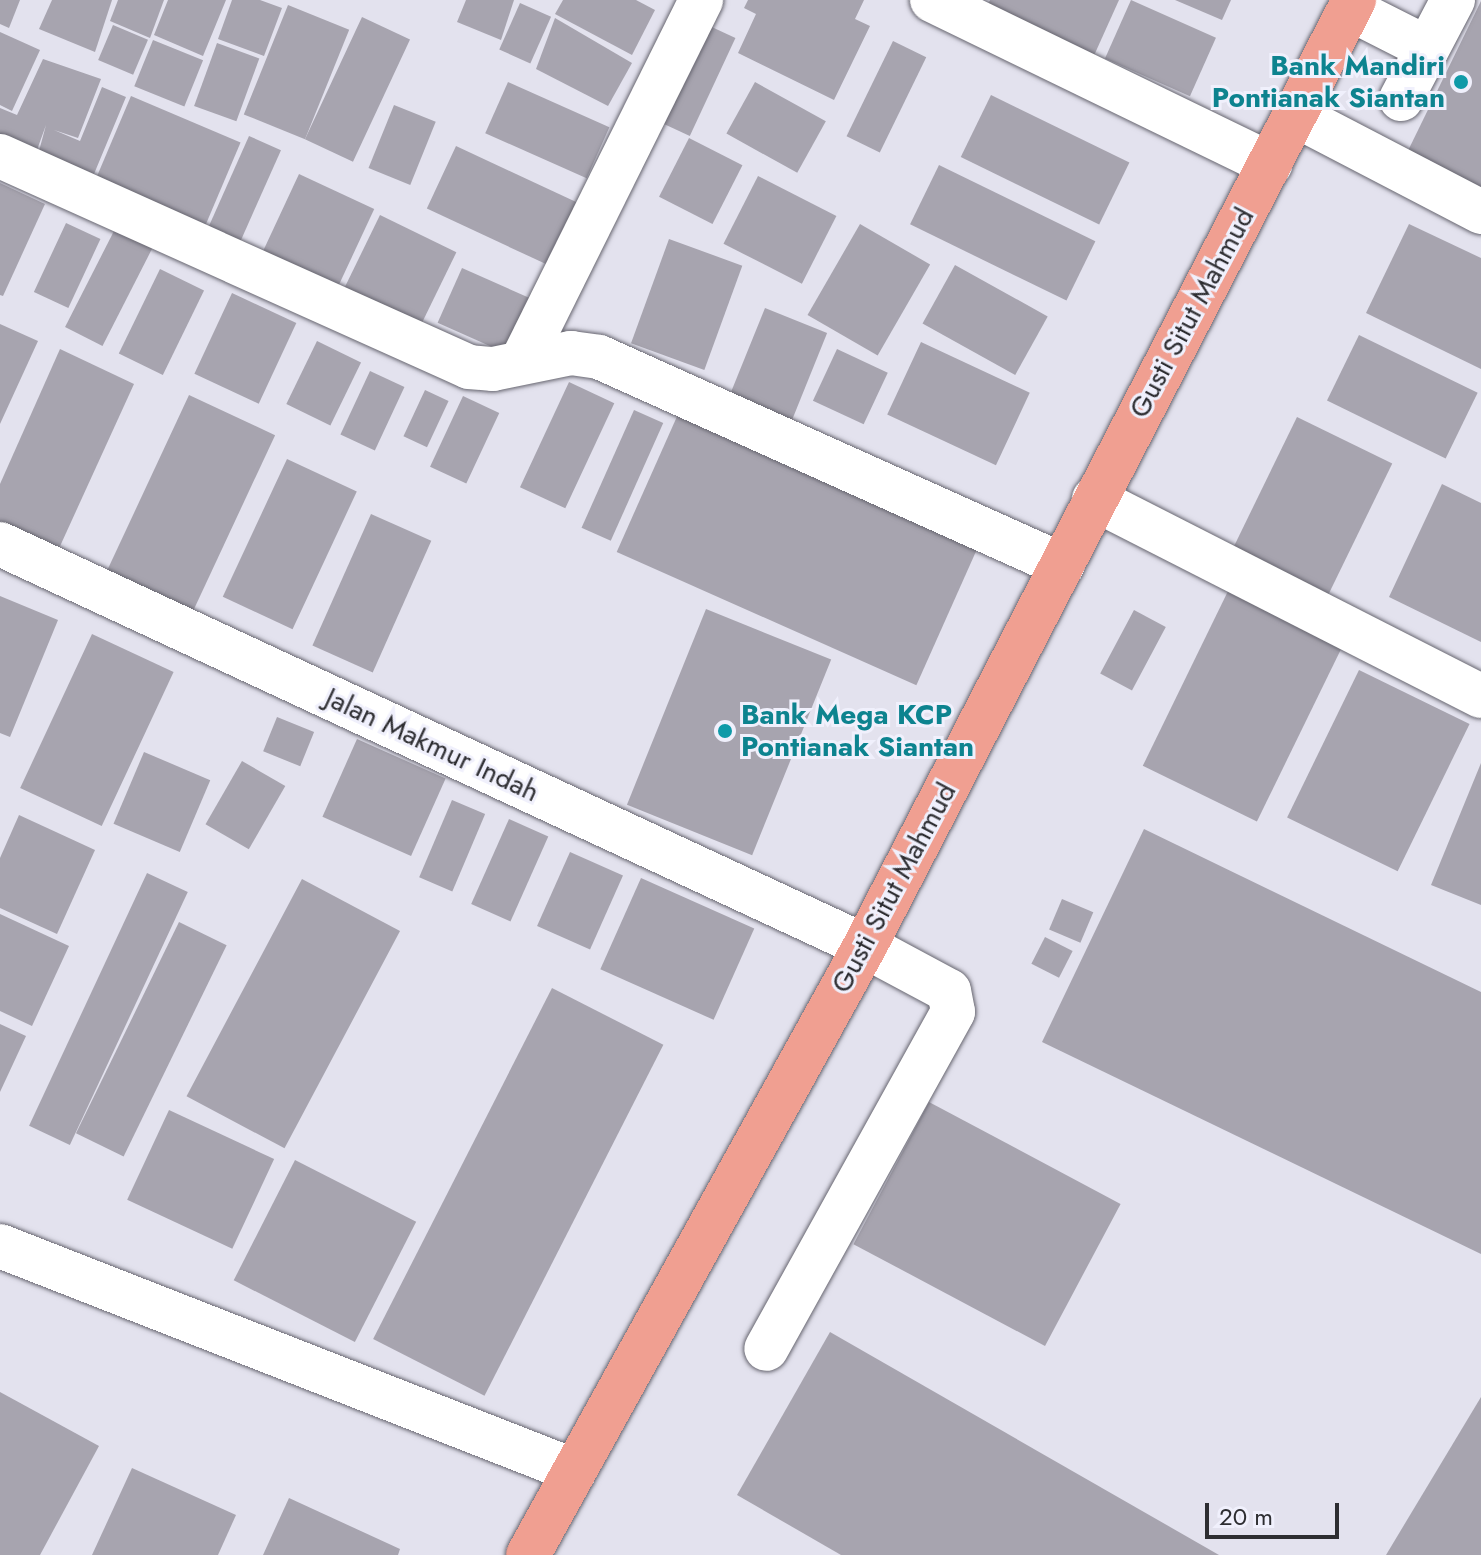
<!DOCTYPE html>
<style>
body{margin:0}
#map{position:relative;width:1481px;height:1555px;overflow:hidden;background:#e3e2ee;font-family:Jost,sans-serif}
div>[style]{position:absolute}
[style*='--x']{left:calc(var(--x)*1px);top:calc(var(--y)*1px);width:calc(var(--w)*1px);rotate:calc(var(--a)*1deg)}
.building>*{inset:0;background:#a7a4af;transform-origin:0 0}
.roads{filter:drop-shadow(0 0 2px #676670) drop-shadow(0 0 2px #676670)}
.minor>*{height:44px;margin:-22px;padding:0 22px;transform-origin:22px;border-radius:22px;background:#fff}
.highway>*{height:44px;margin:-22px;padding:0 22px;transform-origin:22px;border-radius:22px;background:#f09f91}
.dots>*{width:22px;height:22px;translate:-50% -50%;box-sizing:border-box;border:4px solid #f0f0fc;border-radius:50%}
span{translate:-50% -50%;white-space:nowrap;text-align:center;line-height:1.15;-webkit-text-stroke:6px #f0f0fc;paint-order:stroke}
.culture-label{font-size:28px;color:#0d838f;font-weight:700}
.right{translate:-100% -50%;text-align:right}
.left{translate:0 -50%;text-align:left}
.street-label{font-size:28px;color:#2d2d31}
.scale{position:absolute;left:1205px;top:1503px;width:134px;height:36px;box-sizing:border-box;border:4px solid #2d2d31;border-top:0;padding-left:10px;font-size:24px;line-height:28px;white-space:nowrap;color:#2d2d31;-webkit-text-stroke:6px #f0f0fc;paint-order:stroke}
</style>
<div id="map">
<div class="building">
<div style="clip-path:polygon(0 0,20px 0,9px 28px,0 24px)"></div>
<div style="clip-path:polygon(52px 0,112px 0,95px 52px,39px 29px)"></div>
<div style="clip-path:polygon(118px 0,164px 0,150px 38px,110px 21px)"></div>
<div style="clip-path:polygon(168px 0,226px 0,203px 56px,154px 35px)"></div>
<div style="clip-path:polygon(232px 0,260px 0,282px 8px,264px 56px,218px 39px)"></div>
<div style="clip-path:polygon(466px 0,514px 0,501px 40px,457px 22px)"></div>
<div style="clip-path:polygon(563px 0,636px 0,655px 10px,632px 55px,555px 14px)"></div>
<div style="clip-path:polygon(748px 0,864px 0,855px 19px,870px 26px,834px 100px,738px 53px,756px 14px,744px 8px)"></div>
<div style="clip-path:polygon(990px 0,1119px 0,1092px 60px,985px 11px)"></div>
<div style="left:1131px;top:0;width:93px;height:64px;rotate:24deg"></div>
<div style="clip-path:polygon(1175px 0,1231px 0,1222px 20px)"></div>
<div style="clip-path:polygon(1481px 1px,1481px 203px,1402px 163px)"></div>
<div style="left:520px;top:3px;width:34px;height:51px;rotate:24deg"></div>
<div style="left:288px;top:5px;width:66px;height:118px;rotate:22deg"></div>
<div style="left:362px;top:17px;width:53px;height:135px;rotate:25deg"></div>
<div style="clip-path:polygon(555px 18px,632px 63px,608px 106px,536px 69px)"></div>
<div style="left:701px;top:22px;width:38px;height:108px;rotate:25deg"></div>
<div style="left:113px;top:25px;width:38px;height:38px;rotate:23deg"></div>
<div style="clip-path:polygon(0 32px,40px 50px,12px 111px,0 105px)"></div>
<div style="left:153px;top:40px;width:54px;height:50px;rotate:22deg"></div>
<div style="left:893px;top:41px;width:37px;height:106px;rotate:26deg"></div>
<div style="left:217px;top:43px;width:45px;height:67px;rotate:20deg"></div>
<div style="clip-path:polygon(43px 59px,101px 79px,78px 138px,54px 130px,80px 141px,102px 87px,126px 97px,94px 174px,39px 151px,46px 125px,33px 161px,0 148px,0 108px,17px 115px)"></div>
<div style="left:508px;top:82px;width:111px;height:56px;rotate:24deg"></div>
<div style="left:755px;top:82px;width:81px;height:59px;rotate:29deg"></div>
<div style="left:991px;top:95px;width:154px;height:69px;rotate:26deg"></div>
<div style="left:131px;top:96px;width:119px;height:102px;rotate:23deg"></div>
<div style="left:394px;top:105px;width:45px;height:68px;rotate:22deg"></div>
<div style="left:249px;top:136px;width:35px;height:114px;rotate:24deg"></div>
<div style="left:689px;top:138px;width:60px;height:66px;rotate:27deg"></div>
<div style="left:456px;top:146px;width:145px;height:69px;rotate:25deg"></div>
<div style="left:939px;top:165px;width:174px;height:66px;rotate:26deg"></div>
<div style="left:299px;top:174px;width:83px;height:94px;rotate:25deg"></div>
<div style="left:758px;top:176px;width:88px;height:76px;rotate:27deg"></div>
<div style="clip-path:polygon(0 183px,45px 204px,3px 296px,0 295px)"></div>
<div style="left:380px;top:215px;width:85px;height:84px;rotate:26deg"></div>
<div style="left:66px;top:223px;width:38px;height:76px;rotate:25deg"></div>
<div style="left:860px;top:224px;width:81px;height:105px;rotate:30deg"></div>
<div style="clip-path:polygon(1409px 224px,1481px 258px,1481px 369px,1366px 313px)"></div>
<div style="left:115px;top:229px;width:42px;height:110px;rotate:27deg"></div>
<div style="left:669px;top:239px;width:78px;height:111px;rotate:20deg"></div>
<div style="left:955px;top:265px;width:106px;height:67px;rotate:29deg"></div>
<div style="left:462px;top:268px;width:82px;height:60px;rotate:24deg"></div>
<div style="left:160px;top:269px;width:49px;height:94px;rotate:26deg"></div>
<div style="left:232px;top:293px;width:71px;height:89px;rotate:25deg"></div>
<div style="left:765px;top:308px;width:67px;height:95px;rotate:22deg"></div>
<div style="clip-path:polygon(0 324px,38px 341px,0 424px)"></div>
<div style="left:1359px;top:335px;width:132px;height:73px;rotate:26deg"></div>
<div style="left:317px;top:341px;width:49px;height:70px;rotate:26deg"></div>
<div style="left:921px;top:342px;width:120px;height:80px;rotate:25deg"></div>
<div style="clip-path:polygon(60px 349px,134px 384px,56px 555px,0 530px,0 484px)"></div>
<div style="left:837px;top:349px;width:56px;height:57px;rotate:25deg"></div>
<div style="left:370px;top:371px;width:38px;height:70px;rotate:25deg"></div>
<div style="left:569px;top:382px;width:50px;height:116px;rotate:25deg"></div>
<div style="left:425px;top:390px;width:26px;height:51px;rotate:25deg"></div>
<div style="left:189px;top:395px;width:95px;height:202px;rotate:25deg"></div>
<div style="left:463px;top:396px;width:40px;height:78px;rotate:25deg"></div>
<div style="left:683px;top:403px;width:328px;height:163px;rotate:24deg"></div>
<div style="left:634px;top:410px;width:32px;height:129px;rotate:24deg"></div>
<div style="left:1297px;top:417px;width:106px;height:149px;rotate:26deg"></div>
<div style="left:287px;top:459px;width:77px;height:152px;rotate:25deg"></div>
<div style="clip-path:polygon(1442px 484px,1481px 503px,1481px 642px,1389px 597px)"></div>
<div style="left:371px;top:514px;width:66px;height:144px;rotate:24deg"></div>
<div style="left:1230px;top:587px;width:127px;height:199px;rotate:26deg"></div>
<div style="clip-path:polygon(0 596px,58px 620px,10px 737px,0 733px)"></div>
<div style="left:706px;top:609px;width:135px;height:211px;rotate:22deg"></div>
<div style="left:1134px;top:610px;width:36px;height:72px;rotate:28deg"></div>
<div style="left:92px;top:634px;width:90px;height:170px;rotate:25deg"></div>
<div style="left:1359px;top:670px;width:123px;height:164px;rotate:26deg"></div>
<div style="left:277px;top:717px;width:40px;height:37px;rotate:22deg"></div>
<div style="left:357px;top:739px;width:97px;height:85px;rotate:24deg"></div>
<div style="left:144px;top:752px;width:72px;height:78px;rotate:23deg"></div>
<div style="left:242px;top:761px;width:50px;height:73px;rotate:30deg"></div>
<div style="clip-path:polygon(1481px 763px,1481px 905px,1431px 885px)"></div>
<div style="left:452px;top:800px;width:36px;height:84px;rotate:23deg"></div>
<div style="clip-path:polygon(19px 815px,95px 850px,57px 934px,0 908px,0 858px)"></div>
<div style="left:509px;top:819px;width:43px;height:93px;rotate:24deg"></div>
<div style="clip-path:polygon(1144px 829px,1481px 992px,1481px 1254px,1042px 1042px)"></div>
<div style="left:570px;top:852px;width:58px;height:81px;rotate:24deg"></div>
<div style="left:147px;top:873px;width:45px;height:279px;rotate:25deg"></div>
<div style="left:641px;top:878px;width:124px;height:100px;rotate:24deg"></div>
<div style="left:302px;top:879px;width:111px;height:246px;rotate:28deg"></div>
<div style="left:1062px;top:899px;width:34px;height:33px;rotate:23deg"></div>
<div style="clip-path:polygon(0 914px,69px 946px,32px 1026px,0 1011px)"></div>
<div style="left:179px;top:922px;width:53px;height:235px;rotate:26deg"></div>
<div style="left:1045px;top:937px;width:31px;height:30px;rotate:27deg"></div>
<div style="left:552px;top:988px;width:125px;height:394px;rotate:27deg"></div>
<div style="clip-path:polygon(0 1024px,26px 1036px,0 1092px)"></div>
<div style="left:929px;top:1102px;width:217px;height:161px;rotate:28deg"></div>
<div style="left:169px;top:1110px;width:116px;height:99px;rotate:25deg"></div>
<div style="left:295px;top:1160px;width:136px;height:135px;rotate:27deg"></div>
<div style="clip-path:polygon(830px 1332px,1219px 1555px,841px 1555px,737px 1495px)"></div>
<div style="clip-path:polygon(0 1392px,99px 1446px,40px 1555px,0 1555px)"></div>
<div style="clip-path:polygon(1481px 1397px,1481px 1555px,1386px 1555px)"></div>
<div style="clip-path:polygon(132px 1468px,236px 1515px,218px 1555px,92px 1555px)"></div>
<div style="clip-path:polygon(289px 1498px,400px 1549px,398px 1555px,263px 1555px)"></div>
</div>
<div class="roads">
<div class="minor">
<div style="--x:932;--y:0;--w:376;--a:25.9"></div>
<div style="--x:1350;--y:9;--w:86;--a:26.9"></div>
<div style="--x:1401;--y:99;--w:112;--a:-62.3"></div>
<div style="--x:1295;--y:115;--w:210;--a:27.5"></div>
<div style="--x:0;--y:156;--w:514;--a:24.22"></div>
<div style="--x:469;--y:367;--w:24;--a:5"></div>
<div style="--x:493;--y:369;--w:80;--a:-11.6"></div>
<div style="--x:571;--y:353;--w:28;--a:8"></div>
<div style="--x:599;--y:357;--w:508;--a:24.19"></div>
<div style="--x:522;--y:361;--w:403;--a:-63.6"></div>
<div style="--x:1094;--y:499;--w:434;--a:27"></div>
<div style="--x:0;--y:544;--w:954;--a:24.93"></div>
<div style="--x:865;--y:946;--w:95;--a:28.2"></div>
<div style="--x:949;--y:991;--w:21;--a:79"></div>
<div style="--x:953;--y:1012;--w:385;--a:119"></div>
<div style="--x:0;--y:1246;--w:617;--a:21.37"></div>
</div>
<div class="highway">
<div style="--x:528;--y:1555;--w:696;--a:-61.04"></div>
<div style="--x:865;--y:946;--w:1065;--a:-62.66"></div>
</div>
</div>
<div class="dots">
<div style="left:1461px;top:82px;background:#0f9aa8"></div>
<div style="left:725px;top:731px;background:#0f9aa8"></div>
</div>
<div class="culture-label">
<span class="right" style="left:1445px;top:82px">Bank Mandiri<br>Pontianak Siantan</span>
<span class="left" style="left:741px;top:731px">Bank Mega KCP<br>Pontianak Siantan</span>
</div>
<div class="street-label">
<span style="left:1192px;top:313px;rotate:-62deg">Gusti Situt Mahmud</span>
<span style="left:432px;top:745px;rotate:25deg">Jalan Makmur Indah</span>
<span style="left:894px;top:888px;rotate:-62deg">Gusti Situt Mahmud</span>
</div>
<div class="scale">20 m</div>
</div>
